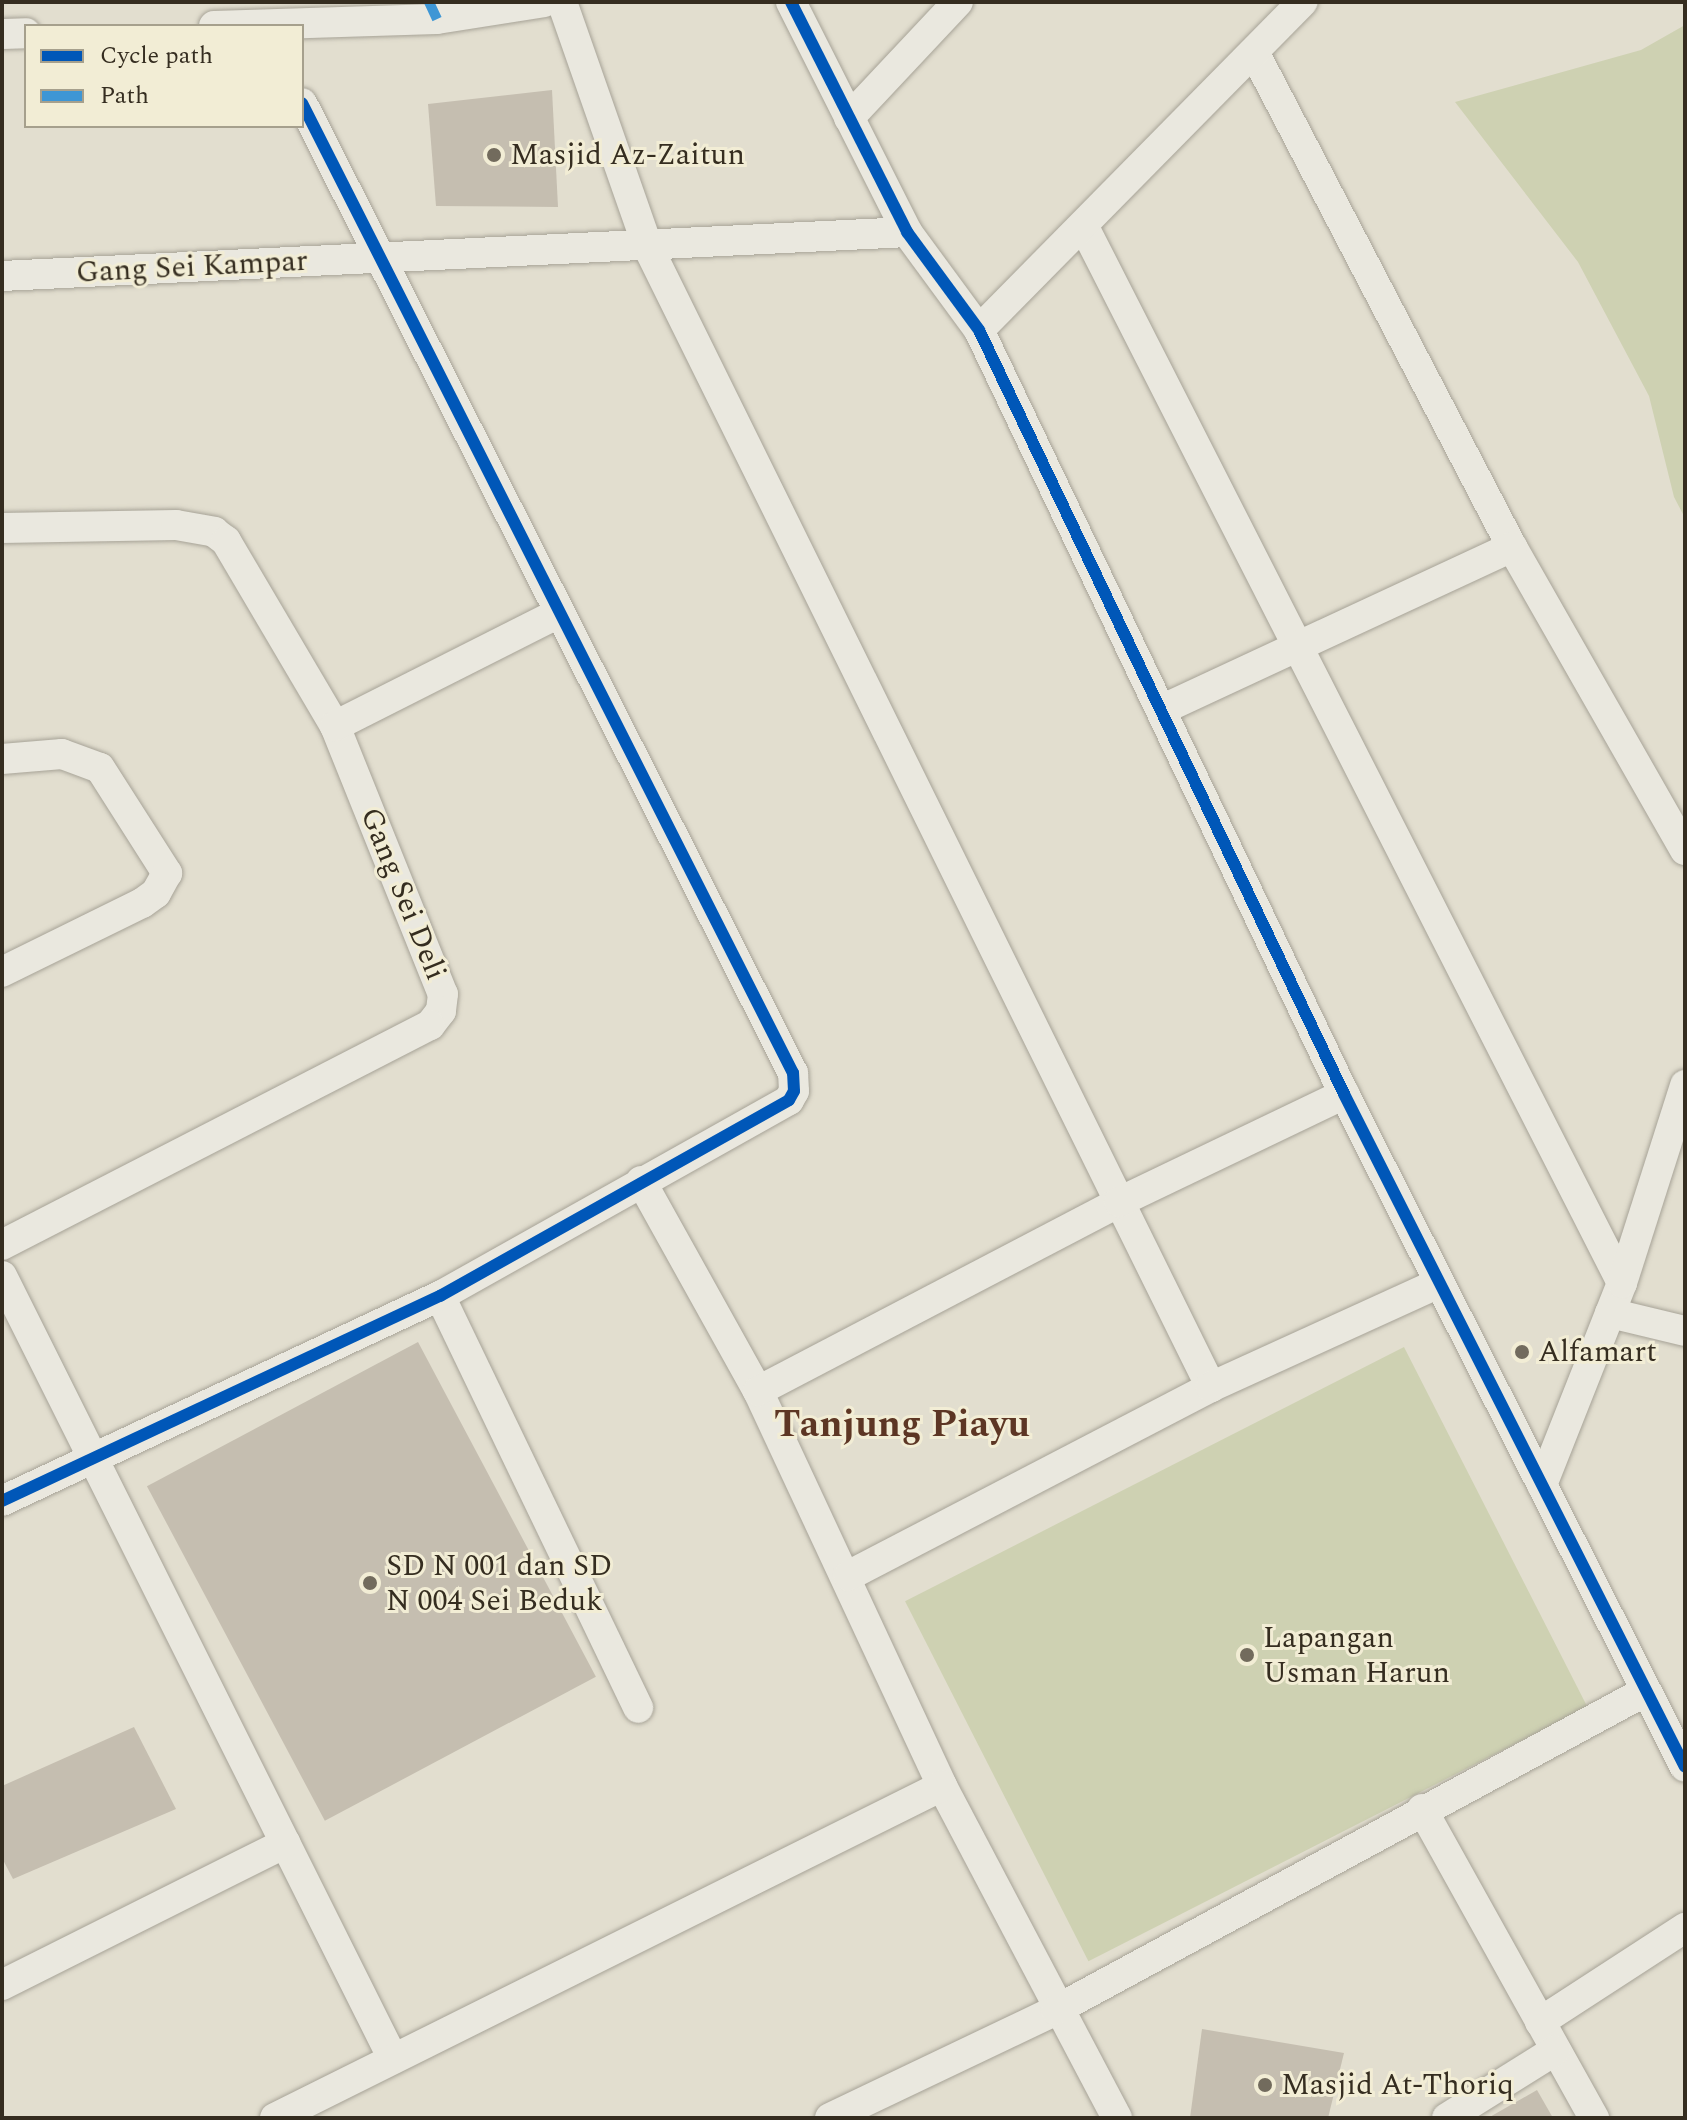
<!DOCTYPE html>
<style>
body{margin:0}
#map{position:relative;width:1687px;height:2120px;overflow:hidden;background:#e2decf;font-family:Spectral,serif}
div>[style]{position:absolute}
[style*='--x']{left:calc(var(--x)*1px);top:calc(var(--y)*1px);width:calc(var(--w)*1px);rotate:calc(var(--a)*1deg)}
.green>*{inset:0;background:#ced1b2;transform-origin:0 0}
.building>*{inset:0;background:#c5beb0;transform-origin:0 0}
.roads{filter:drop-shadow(0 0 2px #a7a397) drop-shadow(0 0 2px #a7a397)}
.minor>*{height:30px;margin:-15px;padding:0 15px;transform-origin:15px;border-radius:15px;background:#eae8df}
.quiet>*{height:10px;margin-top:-5px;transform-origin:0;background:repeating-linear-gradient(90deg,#3e96d5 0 20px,transparent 0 30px)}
.cycleway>*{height:12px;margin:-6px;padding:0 6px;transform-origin:6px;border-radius:6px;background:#0057b8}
.dots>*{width:22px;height:22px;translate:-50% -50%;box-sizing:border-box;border:4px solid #f2edd5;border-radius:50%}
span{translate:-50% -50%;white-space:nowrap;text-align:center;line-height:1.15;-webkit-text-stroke:6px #f2edd5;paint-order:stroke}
.poi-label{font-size:30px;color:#352d20}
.left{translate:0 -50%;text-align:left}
.street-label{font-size:30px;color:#352d20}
.district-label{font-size:38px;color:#5d3624;font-weight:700}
.frame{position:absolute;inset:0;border:4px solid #352d20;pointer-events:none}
.legend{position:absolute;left:24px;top:24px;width:280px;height:104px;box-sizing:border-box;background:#f2edd5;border:2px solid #a6a08d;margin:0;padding:10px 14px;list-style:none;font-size:24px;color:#352d20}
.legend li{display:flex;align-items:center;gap:16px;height:40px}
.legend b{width:40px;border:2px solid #a6a08d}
</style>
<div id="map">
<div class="green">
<div style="clip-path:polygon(1685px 25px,1685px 518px,1674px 497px,1649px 396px,1578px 262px,1455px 102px,1641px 50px)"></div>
<div style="left:1404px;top:1347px;width:404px;height:560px;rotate:63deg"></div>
</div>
<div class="building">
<div style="clip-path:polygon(552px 90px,558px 207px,436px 206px,428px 104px)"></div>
<div style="left:418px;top:1342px;width:379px;height:307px;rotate:62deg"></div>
<div style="clip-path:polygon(134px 1727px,176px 1809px,13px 1879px,2px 1858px,2px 1786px)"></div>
<div style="clip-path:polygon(1202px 2029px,1344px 2053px,1328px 2118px,1190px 2118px)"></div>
<div style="clip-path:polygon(1537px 2090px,1553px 2118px,1488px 2118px)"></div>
</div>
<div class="roads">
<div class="minor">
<div style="--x:562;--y:2;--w:257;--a:70.7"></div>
<div style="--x:647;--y:245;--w:1274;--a:63.72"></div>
<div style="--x:791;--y:2;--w:258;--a:63.2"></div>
<div style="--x:907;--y:232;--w:122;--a:53.7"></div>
<div style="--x:979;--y:330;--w:847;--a:64.46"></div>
<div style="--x:1344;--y:1094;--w:754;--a:63.13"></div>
<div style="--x:214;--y:26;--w:223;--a:-1.8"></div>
<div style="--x:437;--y:19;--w:108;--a:-9"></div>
<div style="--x:2;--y:34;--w:24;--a:-2"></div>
<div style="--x:1255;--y:54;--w:556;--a:62.47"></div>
<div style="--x:1512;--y:547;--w:349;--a:60.3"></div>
<div style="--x:849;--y:118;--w:159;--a:-46.8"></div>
<div style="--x:1084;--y:227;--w:1185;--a:63"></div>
<div style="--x:2;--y:276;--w:906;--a:-2.78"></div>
<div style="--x:979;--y:330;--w:461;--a:-45.4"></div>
<div style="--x:2;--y:528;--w:174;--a:-1"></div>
<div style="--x:176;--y:525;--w:39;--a:10"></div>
<div style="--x:214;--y:532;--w:15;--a:37"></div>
<div style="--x:226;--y:541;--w:215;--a:59.5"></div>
<div style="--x:335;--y:726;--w:289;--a:68.1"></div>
<div style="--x:443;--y:994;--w:17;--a:97"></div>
<div style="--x:441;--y:1011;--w:18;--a:128"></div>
<div style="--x:430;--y:1025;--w:481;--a:152.8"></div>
<div style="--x:1163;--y:709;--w:385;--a:-24.9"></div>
<div style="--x:335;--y:726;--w:251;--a:-26.8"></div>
<div style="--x:2;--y:759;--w:60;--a:-4.8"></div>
<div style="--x:62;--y:754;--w:40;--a:20.2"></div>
<div style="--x:100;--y:768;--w:125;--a:57.5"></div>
<div style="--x:167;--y:873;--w:23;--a:119"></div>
<div style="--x:156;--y:893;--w:17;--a:144"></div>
<div style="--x:142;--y:903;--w:156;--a:153.8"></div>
<div style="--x:641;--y:1181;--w:240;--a:60.9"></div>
<div style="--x:758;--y:1391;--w:436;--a:65"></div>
<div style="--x:942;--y:1786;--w:375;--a:62.2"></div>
<div style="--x:2;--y:1276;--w:875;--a:63.46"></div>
<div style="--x:440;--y:1296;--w:457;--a:64.3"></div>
<div style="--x:1610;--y:1313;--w:77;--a:13.5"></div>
<div style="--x:758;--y:1391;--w:407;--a:-27.6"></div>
<div style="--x:1119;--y:1202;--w:250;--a:-25.6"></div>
<div style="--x:1542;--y:1485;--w:217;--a:-68.4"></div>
<div style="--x:1622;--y:1283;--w:208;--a:-72.3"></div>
<div style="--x:2;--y:1501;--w:484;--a:-25.1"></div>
<div style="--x:440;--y:1296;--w:400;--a:-29.3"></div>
<div style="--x:789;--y:1100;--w:10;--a:-61"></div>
<div style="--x:794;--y:1091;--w:18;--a:-93"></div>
<div style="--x:793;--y:1073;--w:1087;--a:-116.85"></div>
<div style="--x:848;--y:1576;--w:409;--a:-27.5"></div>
<div style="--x:1211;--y:1387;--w:251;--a:-24.5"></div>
<div style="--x:1422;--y:1809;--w:354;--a:60.9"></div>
<div style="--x:2;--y:1985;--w:317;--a:-26.6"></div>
<div style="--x:1540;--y:2022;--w:173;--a:-33"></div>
<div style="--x:275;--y:2118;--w:745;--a:-26.46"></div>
<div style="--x:830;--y:2118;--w:250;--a:-25.5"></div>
<div style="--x:1056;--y:2010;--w:671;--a:-28.4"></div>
<div style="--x:1447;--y:2118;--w:128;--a:-32"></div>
</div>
</div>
<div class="quiet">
<div style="--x:429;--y:2;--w:19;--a:65"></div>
</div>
<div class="cycleway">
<div style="--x:791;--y:2;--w:258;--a:63.2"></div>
<div style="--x:907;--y:232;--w:122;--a:53.7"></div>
<div style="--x:979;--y:330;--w:847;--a:64.46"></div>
<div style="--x:1344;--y:1094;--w:754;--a:63.13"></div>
<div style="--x:2;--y:1501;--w:484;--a:-25.1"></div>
<div style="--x:440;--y:1296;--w:400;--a:-29.3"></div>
<div style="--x:789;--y:1100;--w:10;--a:-61"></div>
<div style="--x:794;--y:1091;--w:18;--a:-93"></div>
<div style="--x:793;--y:1073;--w:1087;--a:-116.85"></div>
</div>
<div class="dots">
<div style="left:494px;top:155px;background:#726b5d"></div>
<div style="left:1522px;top:1352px;background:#726b5d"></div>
<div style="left:370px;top:1583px;background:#726b5d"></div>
<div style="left:1247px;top:1655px;background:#726b5d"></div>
<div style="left:1265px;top:2085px;background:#726b5d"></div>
</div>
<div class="poi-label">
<span class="left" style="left:510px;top:155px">Masjid Az-Zaitun</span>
<span class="left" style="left:1538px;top:1352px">Alfamart</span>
<span class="left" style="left:386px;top:1583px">SD N 001 dan SD<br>N 004 Sei Beduk</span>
<span class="left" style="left:1263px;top:1655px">Lapangan<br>Usman Harun</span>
<span class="left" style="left:1281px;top:2085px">Masjid At-Thoriq</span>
</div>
<div class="street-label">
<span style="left:192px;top:267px;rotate:-3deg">Gang Sei Kampar</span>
<span style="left:403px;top:894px;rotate:68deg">Gang Sei Deli</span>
</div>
<div class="district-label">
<span style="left:902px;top:1426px">Tanjung Piayu</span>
</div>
<div class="frame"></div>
<ul class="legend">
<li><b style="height:10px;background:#0057b8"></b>Cycle path</li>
<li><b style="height:10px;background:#3e96d5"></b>Path</li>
</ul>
</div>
